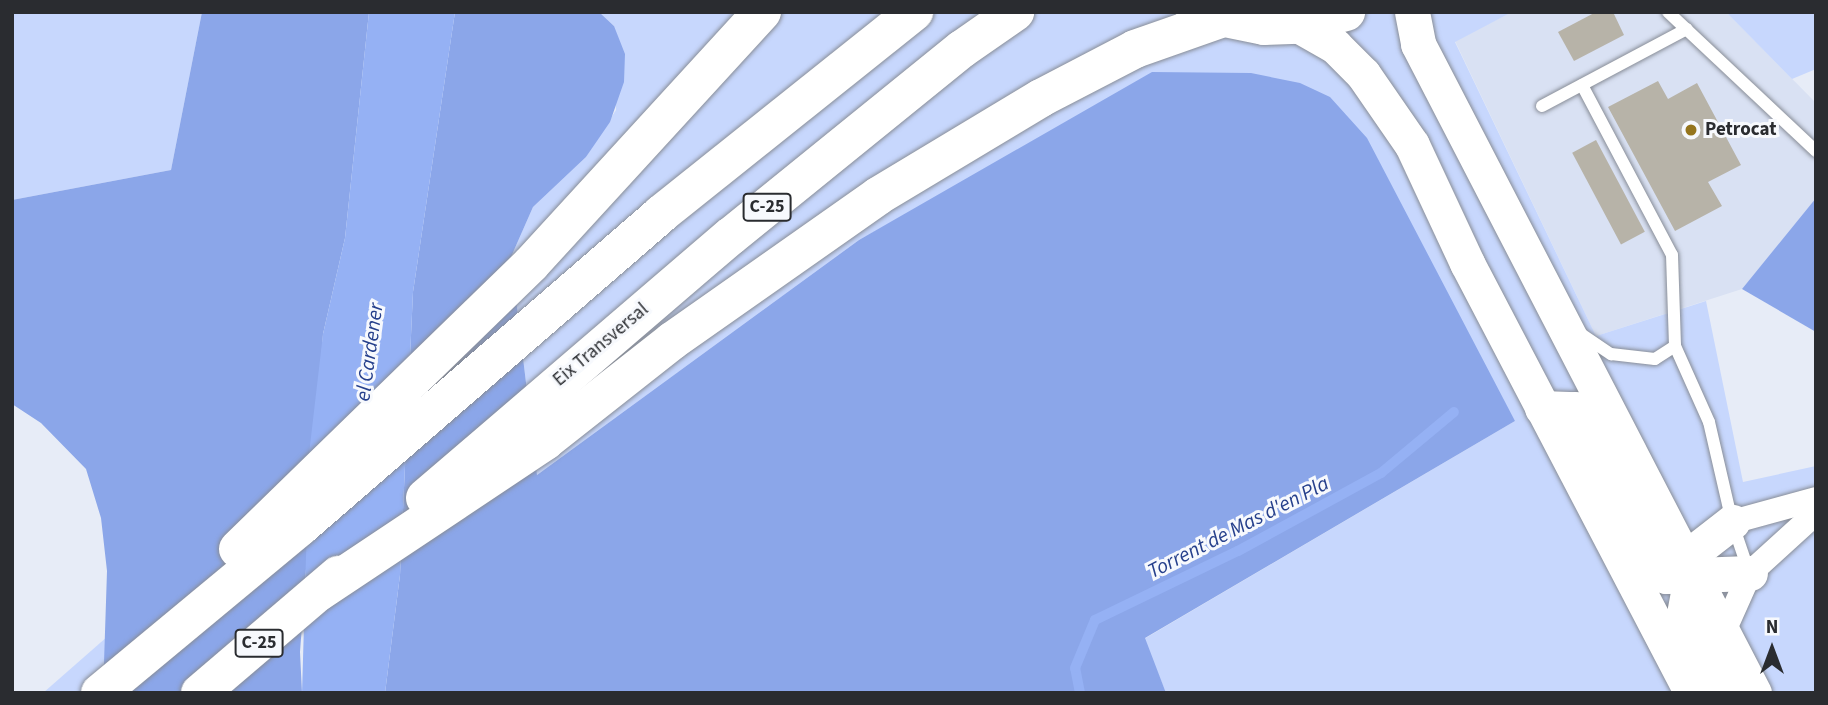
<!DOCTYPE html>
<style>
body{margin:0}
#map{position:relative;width:1828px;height:705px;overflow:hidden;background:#e7ecf7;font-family:"Source Sans 3",sans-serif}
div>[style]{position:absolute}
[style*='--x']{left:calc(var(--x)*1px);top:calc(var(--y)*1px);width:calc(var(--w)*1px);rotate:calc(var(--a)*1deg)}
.built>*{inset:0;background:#d9e1f3}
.green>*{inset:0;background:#c7d7fd}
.forest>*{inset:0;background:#8ba6e9}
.water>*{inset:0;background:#95b1f4}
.stream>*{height:10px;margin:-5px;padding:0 5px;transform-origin:5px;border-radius:5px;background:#95b1f4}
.building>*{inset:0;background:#b7b3a8;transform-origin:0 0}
.roads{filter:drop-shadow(0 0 2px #888d97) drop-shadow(0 0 2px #888d97)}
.lane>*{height:12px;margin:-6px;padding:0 6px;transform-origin:6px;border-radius:6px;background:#fff}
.street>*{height:24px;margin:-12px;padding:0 12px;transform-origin:12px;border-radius:12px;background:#fff}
.secondary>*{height:35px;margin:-17.5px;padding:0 17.5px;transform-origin:17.5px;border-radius:17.5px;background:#fff}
.primary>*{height:38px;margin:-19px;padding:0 19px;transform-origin:19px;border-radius:19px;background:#fff}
.highway>*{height:38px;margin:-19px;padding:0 19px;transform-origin:19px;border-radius:19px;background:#fff}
.dots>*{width:19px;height:19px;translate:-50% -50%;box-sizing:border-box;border:4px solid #f7f9fd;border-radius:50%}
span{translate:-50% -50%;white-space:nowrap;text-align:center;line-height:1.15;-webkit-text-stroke:6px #f7f9fd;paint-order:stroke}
.shield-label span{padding:2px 5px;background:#f7f9fd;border:2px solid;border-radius:5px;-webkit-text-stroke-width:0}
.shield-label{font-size:18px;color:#2a2c30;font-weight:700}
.poi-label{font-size:19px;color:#2a2c30;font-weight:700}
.left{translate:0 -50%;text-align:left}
.street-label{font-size:19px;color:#2a2c30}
.water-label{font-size:21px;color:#26408c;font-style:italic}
.frame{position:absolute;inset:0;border:14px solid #2a2c30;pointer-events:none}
.north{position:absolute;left:1737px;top:614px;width:70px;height:70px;-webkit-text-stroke:5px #f7f9fd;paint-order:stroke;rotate:0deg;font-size:19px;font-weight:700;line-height:28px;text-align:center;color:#2a2c30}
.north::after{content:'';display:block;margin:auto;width:24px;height:32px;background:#2a2c30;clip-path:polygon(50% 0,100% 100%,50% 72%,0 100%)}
</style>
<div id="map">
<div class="built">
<div style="clip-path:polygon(1512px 12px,1726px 12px,1816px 103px,1816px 198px,1742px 289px,1596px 336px,1455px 41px)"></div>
</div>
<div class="green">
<div style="clip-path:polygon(12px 12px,202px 12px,171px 170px,12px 200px)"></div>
<div style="clip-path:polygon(599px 12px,1512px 12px,1455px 42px,1596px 336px,1706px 301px,1743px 482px,1816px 466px,1816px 693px,1166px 693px,1144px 639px,1515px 421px,1005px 160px,859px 240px,537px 475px,511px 257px,533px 207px,586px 157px,616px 110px,614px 26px)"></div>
<div style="clip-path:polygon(1726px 12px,1816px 12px,1816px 69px,1792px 79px)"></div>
<div style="clip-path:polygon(108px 636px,103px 693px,43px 693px)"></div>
</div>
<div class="forest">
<div style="clip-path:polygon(202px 12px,369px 12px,345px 238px,323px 334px,300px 652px,302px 693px,103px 693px,107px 571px,101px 518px,86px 469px,41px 423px,12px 404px,12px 200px,171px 170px)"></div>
<div style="clip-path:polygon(455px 12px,599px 12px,614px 26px,625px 54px,624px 82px,610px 122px,586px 157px,533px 207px,511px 257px,537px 475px,859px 240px,1152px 72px,1251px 73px,1300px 83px,1330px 97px,1367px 138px,1515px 421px,1145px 638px,1166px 693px,385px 693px,400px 575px,413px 292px)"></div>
<div style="clip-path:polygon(1816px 198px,1816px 332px,1742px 289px)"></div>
</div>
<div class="water">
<div style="clip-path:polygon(369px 12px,455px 12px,413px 292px,400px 575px,385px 693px,302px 693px,309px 454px,323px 334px,345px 238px)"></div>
</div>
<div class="stream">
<div style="--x:1080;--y:693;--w:25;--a:-101"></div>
<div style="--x:1075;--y:668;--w:52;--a:-67.4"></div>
<div style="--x:1095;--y:620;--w:159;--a:-25.8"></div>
<div style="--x:1238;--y:551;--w:163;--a:-28.6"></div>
<div style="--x:1381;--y:473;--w:95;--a:-39.9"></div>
</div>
<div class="building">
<div style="clip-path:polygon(1596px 12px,1613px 12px,1624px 35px,1574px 61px,1558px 32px)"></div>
<div style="clip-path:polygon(1658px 81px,1668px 99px,1697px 83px,1741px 165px,1708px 182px,1722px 206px,1675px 231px,1608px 107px)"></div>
<div style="left:1596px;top:140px;width:104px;height:27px;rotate:62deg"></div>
</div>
<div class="roads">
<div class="lane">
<div style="--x:1668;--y:12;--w:203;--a:43.2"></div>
<div style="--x:1582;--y:85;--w:192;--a:62.1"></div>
<div style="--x:1672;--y:255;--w:91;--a:88.1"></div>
<div style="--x:1675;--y:346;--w:83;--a:65.9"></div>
<div style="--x:1709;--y:422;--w:103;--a:77"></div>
<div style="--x:1732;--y:522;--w:50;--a:71.2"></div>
<div style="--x:1542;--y:106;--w:164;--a:-28"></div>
<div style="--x:1578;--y:332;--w:40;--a:34"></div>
<div style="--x:1611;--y:354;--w:44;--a:6.5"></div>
<div style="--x:1655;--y:359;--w:24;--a:-33"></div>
</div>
<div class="street">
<div style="--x:1732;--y:522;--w:87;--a:-15.3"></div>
<div style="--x:1724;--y:631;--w:64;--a:-65.9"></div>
<div style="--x:1750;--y:573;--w:89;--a:-42.3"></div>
</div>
<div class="secondary">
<div style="--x:1412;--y:12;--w:33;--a:79"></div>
<div style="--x:1418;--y:44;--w:731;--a:62.63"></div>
<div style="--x:1298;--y:25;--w:43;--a:29.6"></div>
<div style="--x:1335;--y:46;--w:40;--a:45"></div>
<div style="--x:1363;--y:74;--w:86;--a:55.4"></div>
<div style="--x:1412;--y:145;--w:130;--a:65"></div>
<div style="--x:1467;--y:263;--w:485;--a:62.4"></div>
<div style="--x:1542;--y:408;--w:33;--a:2"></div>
<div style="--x:1575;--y:409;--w:174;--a:63"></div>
<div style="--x:1654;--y:564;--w:17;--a:45"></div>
<div style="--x:1666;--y:576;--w:84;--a:-2"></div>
<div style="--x:1723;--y:693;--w:88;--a:-116.3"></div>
<div style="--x:1684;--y:614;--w:65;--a:-79.4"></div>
<div style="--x:1696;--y:550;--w:46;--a:-37.9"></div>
</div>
<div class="primary">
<div style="--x:1195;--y:12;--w:70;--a:11.5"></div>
<div style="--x:1264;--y:26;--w:34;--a:-2"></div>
<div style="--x:1298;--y:25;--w:50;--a:-15.2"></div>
</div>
<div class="highway">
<div style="--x:425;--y:498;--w:403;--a:-40.6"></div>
<div style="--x:731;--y:236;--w:297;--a:-39"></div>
<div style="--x:962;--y:49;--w:65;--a:-34.9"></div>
<div style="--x:238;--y:549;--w:409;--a:-44.2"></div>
<div style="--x:531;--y:264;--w:342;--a:-47.5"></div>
<div style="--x:319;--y:592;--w:272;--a:-33.7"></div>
<div style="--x:545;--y:441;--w:162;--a:-38.2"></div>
<div style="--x:672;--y:341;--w:252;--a:-35.1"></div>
<div style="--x:878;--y:196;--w:190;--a:-31"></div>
<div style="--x:1041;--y:98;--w:106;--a:-27.5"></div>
<div style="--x:1135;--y:49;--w:88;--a:-19.3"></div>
<div style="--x:100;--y:693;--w:260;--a:-39.7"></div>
<div style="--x:300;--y:527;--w:478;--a:-40.9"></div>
<div style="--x:661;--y:214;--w:324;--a:-38.6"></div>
<div style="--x:200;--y:693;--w:182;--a:-40.5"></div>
</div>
</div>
<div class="dots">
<div style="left:1691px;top:130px;background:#95751d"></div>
</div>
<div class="shield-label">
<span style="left:767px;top:207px">C-25</span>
<span style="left:259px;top:643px">C-25</span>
</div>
<div class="poi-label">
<span class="left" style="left:1705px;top:130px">Petrocat</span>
</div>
<div class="street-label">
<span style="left:601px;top:345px;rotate:-40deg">Eix Transversal</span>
</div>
<div class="water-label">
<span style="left:369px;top:352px;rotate:-82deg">el Cardener</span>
<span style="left:1238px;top:527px;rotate:-27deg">Torrent de Mas d'en Pla</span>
</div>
<div class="frame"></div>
<div class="north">N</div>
</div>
